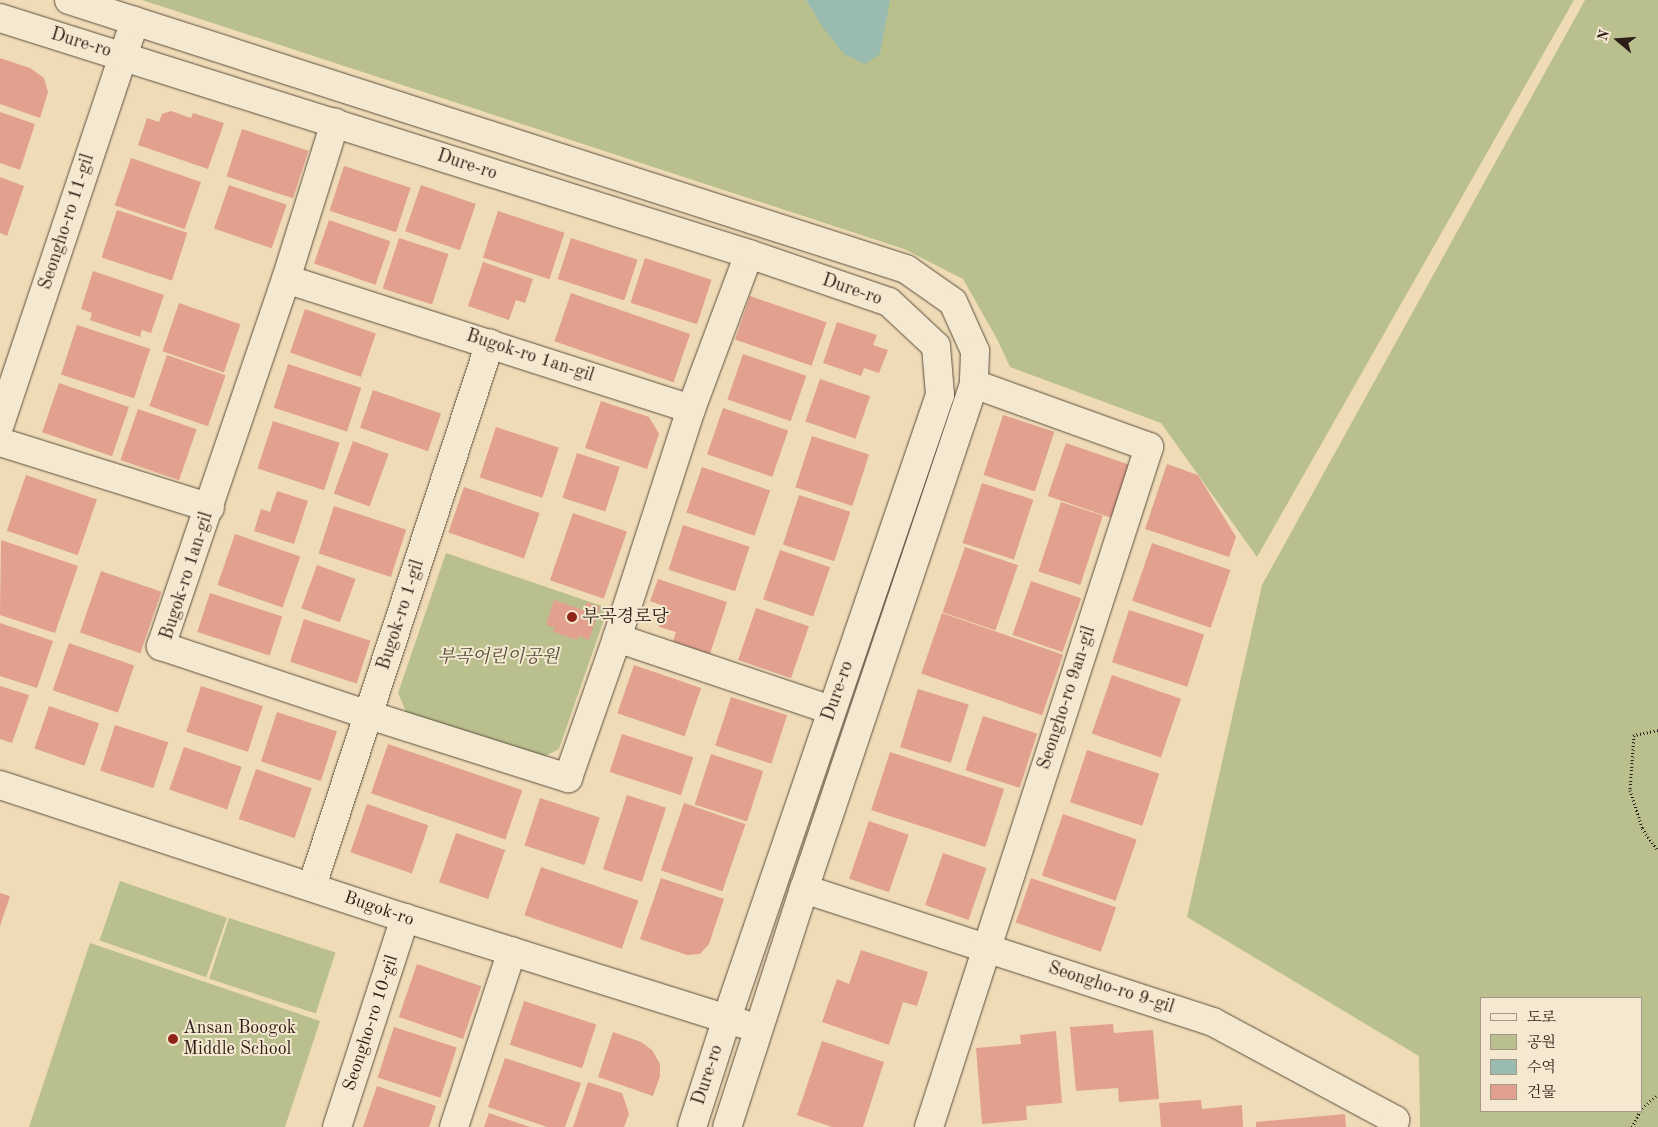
<!DOCTYPE html>
<meta charset="utf-8">
<style>
body{margin:0}
#map{position:relative;width:1658px;height:1127px;overflow:hidden;background:#efdcb7;font-family:"Old Standard TT","Noto Serif KR",serif}
div>[style]{position:absolute}
[style*='--x']{left:calc(var(--x)*1px);top:calc(var(--y)*1px);width:calc(var(--w)*1px);rotate:calc(var(--a)*1deg)}
.green>*{inset:0;background:#b9c08e;transform-origin:0 0}
.water>*{inset:0;background:#9abbb0}
.building>*{inset:0;background:#e2a08e;transform-origin:0 0}
.path>*{height:3px;margin-top:-1.5px;transform-origin:0;background:repeating-linear-gradient(90deg,#2c1d16 0 1px,transparent 0 3.5px)}
.roads{filter:drop-shadow(0 0 1px #5d4d3e) drop-shadow(0 0 1px #5d4d3e)}
.street>*{height:28px;margin:-14px;padding:0 14px;transform-origin:14px;border-radius:14px;background:#f5e8d0}
.secondary>*{height:28px;margin:-14px;padding:0 14px;transform-origin:14px;border-radius:14px;background:#f5e8d0}
.dots>*{width:14px;height:14px;translate:-50% -50%;box-sizing:border-box;border:2px solid #f5e8d0;border-radius:50%}
span{translate:-50% -50%;white-space:nowrap;text-align:center;line-height:1.15;-webkit-text-stroke:4px #f5e8d0;paint-order:stroke}
.street-label{font-size:18px;color:#2c1d16}
.poi-label{font-size:18px;color:#2c1d16}
.left{translate:0 -50%;text-align:left}
.park-label{font-size:18px;color:#564e3a;font-style:italic}
.legend{position:absolute;left:1480px;top:997px;width:162px;height:115px;box-sizing:border-box;background:#f5e8d0;border:1px solid #a59786;margin:0;padding:6px 9px;list-style:none;font-size:15px;color:#2c1d16}
.legend li{display:flex;align-items:center;gap:10px;height:25px}
.legend b{width:25px;border:1px solid #a59786}
.north{position:absolute;left:1593px;top:15px;width:50px;height:50px;-webkit-text-stroke:4px #f5e8d0;paint-order:stroke;rotate:288deg;font-size:14px;font-weight:700;line-height:20px;text-align:center;color:#2c1d16}
.north::after{content:'';display:block;margin:auto;width:18px;height:22px;background:#2c1d16;clip-path:polygon(50% 0,100% 100%,50% 72%,0 100%)}
</style>
<div id="map">
<div class="green">
<div style="clip-path:polygon(142px 0,1574px 0,1257px 557px,1161px 423px,1010px 367px,997px 339px,963px 279px,904px 249px)"></div>
<div style="clip-path:polygon(evenodd,1585px 0,1658px 0,1658px 1127px,1420px 1127px,1419px 1056px,1187px 917px,1262px 585px,1585px 0,1482px 998px,1642px 998px,1642px 1111px,1482px 1111px,1482px 998px)"></div>
<div style="clip-path:polygon(446px 553px,608px 608px,559px 749px,539px 759px,407px 714px,398px 693px)"></div>
<div style="left:120px;top:881px;width:113px;height:63px;rotate:19deg"></div>
<div style="left:229px;top:918px;width:112px;height:64px;rotate:18deg"></div>
<div style="clip-path:polygon(90px 943px,320px 1021px,285px 1127px,29px 1127px)"></div>
</div>
<div class="water">
<div style="clip-path:polygon(806px 0,890px 0,880px 54px,865px 64px,844px 54px,824px 29px)"></div>
</div>
<div class="building">
<div style="clip-path:polygon(0 58px,30px 68px,44px 78px,48px 92px,40px 118px,0 104px)"></div>
<div style="clip-path:polygon(171px 111px,191px 118px,193px 113px,224px 123px,208px 169px,138px 145px,147px 118px,159px 122px,162px 114px)"></div>
<div style="clip-path:polygon(0 112px,35px 124px,20px 170px,0 163px)"></div>
<div style="left:242px;top:129px;width:70px;height:50px;rotate:18deg"></div>
<div style="left:131px;top:158px;width:74px;height:50px;rotate:19deg"></div>
<div style="left:344px;top:166px;width:70px;height:47px;rotate:18deg"></div>
<div style="clip-path:polygon(0 177px,24px 186px,7px 236px,0 233px)"></div>
<div style="left:229px;top:185px;width:61px;height:46px;rotate:19deg"></div>
<div style="left:421px;top:185px;width:58px;height:49px;rotate:19deg"></div>
<div style="left:117px;top:210px;width:74px;height:50px;rotate:18deg"></div>
<div style="left:498px;top:211px;width:70px;height:49px;rotate:18deg"></div>
<div style="left:329px;top:220px;width:65px;height:46px;rotate:19deg"></div>
<div style="left:399px;top:238px;width:52px;height:53px;rotate:18deg"></div>
<div style="left:571px;top:238px;width:70px;height:43px;rotate:18deg"></div>
<div style="left:645px;top:258px;width:70px;height:47px;rotate:18deg"></div>
<div style="clip-path:polygon(483px 262px,533px 279px,525px 303px,516px 300px,509px 320px,468px 306px)"></div>
<div style="clip-path:polygon(93px 271px,164px 295px,151px 333px,142px 330px,140px 337px,90px 320px,92px 313px,81px 309px)"></div>
<div style="left:571px;top:293px;width:126px;height:51px;rotate:19deg"></div>
<div style="left:750px;top:296px;width:81px;height:46px;rotate:19deg"></div>
<div style="left:179px;top:303px;width:65px;height:51px;rotate:19deg"></div>
<div style="left:305px;top:309px;width:75px;height:46px;rotate:19deg"></div>
<div style="clip-path:polygon(837px 322px,877px 335px,873px 345px,888px 350px,879px 373px,864px 368px,861px 376px,823px 363px)"></div>
<div style="left:77px;top:325px;width:77px;height:52px;rotate:18deg"></div>
<div style="left:743px;top:354px;width:67px;height:48px;rotate:19deg"></div>
<div style="left:167px;top:355px;width:62px;height:54px;rotate:19deg"></div>
<div style="left:288px;top:364px;width:77px;height:46px;rotate:18deg"></div>
<div style="left:820px;top:379px;width:53px;height:45px;rotate:19deg"></div>
<div style="left:59px;top:383px;width:74px;height:52px;rotate:19deg"></div>
<div style="left:373px;top:390px;width:72px;height:40px;rotate:19deg"></div>
<div style="clip-path:polygon(601px 401px,649px 417px,659px 434px,647px 469px,585px 448px)"></div>
<div style="left:723px;top:408px;width:69px;height:49px;rotate:19deg"></div>
<div style="left:138px;top:409px;width:62px;height:54px;rotate:19deg"></div>
<div style="left:1003px;top:415px;width:54px;height:63px;rotate:18deg"></div>
<div style="left:273px;top:421px;width:70px;height:50px;rotate:18deg"></div>
<div style="left:496px;top:427px;width:66px;height:53px;rotate:18deg"></div>
<div style="left:812px;top:436px;width:60px;height:54px;rotate:18deg"></div>
<div style="left:353px;top:441px;width:38px;height:56px;rotate:20deg"></div>
<div style="left:1066px;top:443px;width:67px;height:56px;rotate:19deg"></div>
<div style="left:577px;top:453px;width:45px;height:47px;rotate:18deg"></div>
<div style="clip-path:polygon(1167px 464px,1198px 475px,1236px 537px,1229px 557px,1145px 529px)"></div>
<div style="left:702px;top:467px;width:72px;height:48px;rotate:19deg"></div>
<div style="left:26px;top:475px;width:75px;height:59px;rotate:19deg"></div>
<div style="left:982px;top:483px;width:54px;height:63px;rotate:18deg"></div>
<div style="left:464px;top:487px;width:80px;height:48px;rotate:19deg"></div>
<div style="clip-path:polygon(277px 491px,308px 501px,294px 544px,254px 531px,261px 509px,270px 512px)"></div>
<div style="left:799px;top:495px;width:54px;height:52px;rotate:18deg"></div>
<div style="left:1061px;top:502px;width:44px;height:73px;rotate:18deg"></div>
<div style="left:334px;top:506px;width:76px;height:50px;rotate:18deg"></div>
<div style="left:573px;top:513px;width:57px;height:71px;rotate:19deg"></div>
<div style="left:683px;top:525px;width:70px;height:47px;rotate:18deg"></div>
<div style="left:235px;top:534px;width:69px;height:54px;rotate:19deg"></div>
<div style="clip-path:polygon(1px 540px,78px 566px,55px 633px,0 615px)"></div>
<div style="left:1152px;top:543px;width:83px;height:61px;rotate:19deg"></div>
<div style="left:965px;top:547px;width:56px;height:69px;rotate:19deg"></div>
<div style="left:780px;top:550px;width:53px;height:52px;rotate:19deg"></div>
<div style="left:317px;top:565px;width:41px;height:46px;rotate:20deg"></div>
<div style="left:101px;top:571px;width:64px;height:65px;rotate:19deg"></div>
<div style="clip-path:polygon(658px 579px,727px 602px,710px 654px,673px 641px,676px 632px,659px 627px,666px 607px,650px 601px)"></div>
<div style="left:1031px;top:581px;width:53px;height:57px;rotate:19deg"></div>
<div style="left:210px;top:593px;width:76px;height:41px;rotate:18deg"></div>
<div style="clip-path:polygon(554px 600px,584px 610px,587px 602px,600px 607px,589px 640px,579px 636px,577px 640px,553px 632px,555px 628px,546px 625px)"></div>
<div style="left:756px;top:608px;width:56px;height:55px;rotate:19deg"></div>
<div style="left:1129px;top:610px;width:79px;height:55px;rotate:18deg"></div>
<div style="left:942px;top:613px;width:128px;height:64px;rotate:19deg"></div>
<div style="left:304px;top:619px;width:70px;height:45px;rotate:18deg"></div>
<div style="clip-path:polygon(0 623px,53px 641px,37px 688px,0 676px)"></div>
<div style="left:69px;top:643px;width:69px;height:50px;rotate:19deg"></div>
<div style="left:634px;top:665px;width:71px;height:51px;rotate:19deg"></div>
<div style="left:1112px;top:675px;width:73px;height:62px;rotate:19deg"></div>
<div style="clip-path:polygon(0 686px,29px 695px,12px 743px,0 739px)"></div>
<div style="left:201px;top:686px;width:65px;height:48px;rotate:18deg"></div>
<div style="left:918px;top:689px;width:53px;height:61px;rotate:17deg"></div>
<div style="left:731px;top:697px;width:59px;height:51px;rotate:18deg"></div>
<div style="left:49px;top:706px;width:53px;height:45px;rotate:19deg"></div>
<div style="left:277px;top:712px;width:63px;height:52px;rotate:18deg"></div>
<div style="left:983px;top:716px;width:57px;height:57px;rotate:18deg"></div>
<div style="left:115px;top:725px;width:56px;height:48px;rotate:18deg"></div>
<div style="left:622px;top:734px;width:75px;height:40px;rotate:18deg"></div>
<div style="left:388px;top:744px;width:142px;height:52px;rotate:19deg"></div>
<div style="left:184px;top:747px;width:61px;height:45px;rotate:19deg"></div>
<div style="left:1087px;top:750px;width:76px;height:55px;rotate:18deg"></div>
<div style="left:890px;top:752px;width:120px;height:61px;rotate:18deg"></div>
<div style="left:711px;top:754px;width:55px;height:53px;rotate:18deg"></div>
<div style="left:256px;top:769px;width:59px;height:53px;rotate:19deg"></div>
<div style="left:627px;top:795px;width:41px;height:78px;rotate:18deg"></div>
<div style="left:540px;top:798px;width:63px;height:50px;rotate:18deg"></div>
<div style="left:684px;top:803px;width:65px;height:71px;rotate:19deg"></div>
<div style="left:367px;top:804px;width:65px;height:51px;rotate:19deg"></div>
<div style="left:1063px;top:814px;width:78px;height:65px;rotate:19deg"></div>
<div style="left:869px;top:821px;width:42px;height:61px;rotate:19deg"></div>
<div style="left:456px;top:833px;width:52px;height:52px;rotate:19deg"></div>
<div style="left:943px;top:853px;width:46px;height:55px;rotate:19deg"></div>
<div style="left:541px;top:867px;width:103px;height:51px;rotate:19deg"></div>
<div style="clip-path:polygon(661px 878px,724px 899px,709px 944px,700px 954px,687px 955px,640px 939px)"></div>
<div style="left:1031px;top:878px;width:90px;height:47px;rotate:19deg"></div>
<div style="clip-path:polygon(0 893px,10px 896px,0 926px)"></div>
<div style="clip-path:polygon(861px 950px,928px 972px,917px 1006px,903px 1002px,889px 1045px,822px 1022px,837px 979px,849px 984px)"></div>
<div style="left:417px;top:964px;width:68px;height:56px;rotate:19deg"></div>
<div style="left:524px;top:1001px;width:76px;height:46px;rotate:18deg"></div>
<div style="clip-path:polygon(1113px 1024px,1114px 1033px,1153px 1030px,1159px 1099px,1119px 1102px,1118px 1088px,1076px 1091px,1070px 1027px)"></div>
<div style="left:394px;top:1027px;width:66px;height:53px;rotate:18deg"></div>
<div style="clip-path:polygon(1056px 1031px,1062px 1103px,1026px 1106px,1027px 1120px,982px 1124px,976px 1048px,1021px 1044px,1020px 1035px)"></div>
<div style="clip-path:polygon(613px 1032px,641px 1042px,652px 1050px,660px 1064px,660px 1076px,653px 1096px,598px 1077px)"></div>
<div style="clip-path:polygon(822px 1041px,884px 1062px,863px 1127px,832px 1127px,797px 1115px)"></div>
<div style="clip-path:polygon(505px 1058px,581px 1083px,565px 1127px,547px 1127px,488px 1107px)"></div>
<div style="clip-path:polygon(588px 1082px,622px 1093px,629px 1114px,624px 1127px,573px 1127px)"></div>
<div style="clip-path:polygon(377px 1086px,436px 1106px,429px 1127px,363px 1127px)"></div>
<div style="clip-path:polygon(1201px 1100px,1202px 1109px,1242px 1105px,1243px 1127px,1161px 1127px,1159px 1103px)"></div>
<div style="clip-path:polygon(489px 1113px,530px 1127px,484px 1127px)"></div>
<div style="clip-path:polygon(1345px 1114px,1346px 1127px,1256px 1127px,1256px 1122px)"></div>
</div>
<div class="path">
<div style="--x:1658;--y:730;--w:25;--a:168"></div>
<div style="--x:1634;--y:735;--w:55;--a:94.2"></div>
<div style="--x:1630;--y:790;--w:40;--a:72"></div>
<div style="--x:1642;--y:828;--w:28;--a:55"></div>
<div style="--x:1642;--y:1108;--w:21;--a:-41"></div>
<div style="--x:1632;--y:1127;--w:18;--a:-63"></div>
</div>
<div class="roads">
<div class="street">
<div style="--x:286;--y:279;--w:164;--a:-72.6"></div>
<div style="--x:691;--y:409;--w:425;--a:-162.2"></div>
<div style="--x:286;--y:279;--w:388;--a:108.8"></div>
<div style="--x:161;--y:646;--w:219;--a:18.4"></div>
<div style="--x:369;--y:715;--w:209;--a:17.6"></div>
<div style="--x:568;--y:778;--w:148;--a:-70.7"></div>
<div style="--x:617;--y:638;--w:241;--a:-72.1"></div>
<div style="--x:691;--y:409;--w:165;--a:-69.5"></div>
<div style="--x:0;--y:424;--w:425;--a:-71.5"></div>
<div style="--x:0;--y:442;--w:220;--a:17.4"></div>
<div style="--x:617;--y:638;--w:226;--a:18.6"></div>
<div style="--x:312;--y:886;--w:571;--a:-71.85"></div>
<div style="--x:804;--y:889;--w:430;--a:18"></div>
<div style="--x:1213;--y:1022;--w:207;--a:28.3"></div>
<div style="--x:1395;--y:1120;--w:7;--a:106"></div>
<div style="--x:337;--y:1127;--w:220;--a:-72"></div>
<div style="--x:454;--y:1127;--w:185;--a:-71.8"></div>
<div style="--x:929;--y:1127;--w:715;--a:-72.07"></div>
<div style="--x:1149;--y:447;--w:186;--a:-160.2"></div>
</div>
<div class="secondary">
<div style="--x:69;--y:0;--w:879;--a:17.82"></div>
<div style="--x:906;--y:269;--w:57;--a:35.1"></div>
<div style="--x:953;--y:302;--w:54;--a:65.8"></div>
<div style="--x:975;--y:351;--w:33;--a:92"></div>
<div style="--x:974;--y:384;--w:533;--a:108.6"></div>
<div style="--x:804;--y:889;--w:250;--a:107.9"></div>
<div style="--x:0;--y:18;--w:785;--a:17.49"></div>
<div style="--x:749;--y:254;--w:148;--a:18.9"></div>
<div style="--x:889;--y:302;--w:64;--a:43.1"></div>
<div style="--x:936;--y:346;--w:49;--a:85.3"></div>
<div style="--x:940;--y:395;--w:658;--a:108.88"></div>
<div style="--x:727;--y:1018;--w:114;--a:107.8"></div>
<div style="--x:0;--y:785;--w:426;--a:18.2"></div>
<div style="--x:405;--y:918;--w:355;--a:17.4"></div>
</div>
</div>
<div class="dots">
<div style="left:572px;top:617px;background:#8f2418"></div>
<div style="left:173px;top:1039px;background:#8f2418"></div>
</div>
<div class="street-label">
<span style="left:81px;top:43px;rotate:17deg">Dure-ro</span>
<span style="left:467px;top:165px;rotate:18deg">Dure-ro</span>
<span style="left:67px;top:222px;rotate:-72deg">Seongho-ro 11-gil</span>
<span style="left:852px;top:290px;rotate:19deg">Dure-ro</span>
<span style="left:530px;top:356px;rotate:18deg">Bugok-ro 1an-gil</span>
<span style="left:187px;top:576px;rotate:-72deg">Bugok-ro 1an-gil</span>
<span style="left:401px;top:615px;rotate:-72deg">Bugok-ro 1-gil</span>
<span style="left:838px;top:691px;rotate:-71deg">Dure-ro</span>
<span style="left:1067px;top:698px;rotate:-72deg">Seongho-ro 9an-gil</span>
<span style="left:379px;top:909px;rotate:19deg">Bugok-ro</span>
<span style="left:1111px;top:988px;rotate:18deg">Seongho-ro 9-gil</span>
<span style="left:371px;top:1023px;rotate:-72deg">Seongho-ro 10-gil</span>
<span style="left:708px;top:1075px;rotate:-72deg">Dure-ro</span>
</div>
<div class="poi-label">
<span class="left" style="left:582px;top:617px">부곡경로당</span>
<span class="left" style="left:183px;top:1039px">Ansan Boogok<br>Middle School</span>
</div>
<div class="park-label">
<span style="left:498px;top:657px">부곡어린이공원</span>
</div>
<ul class="legend">
<li><b style="height:6px;background:#f5e8d0"></b>도로</li>
<li><b style="height:14px;background:#b9c08e"></b>공원</li>
<li><b style="height:14px;background:#9abbb0"></b>수역</li>
<li><b style="height:14px;background:#e2a08e"></b>건물</li>
</ul>
<div class="north">N</div>
</div>
